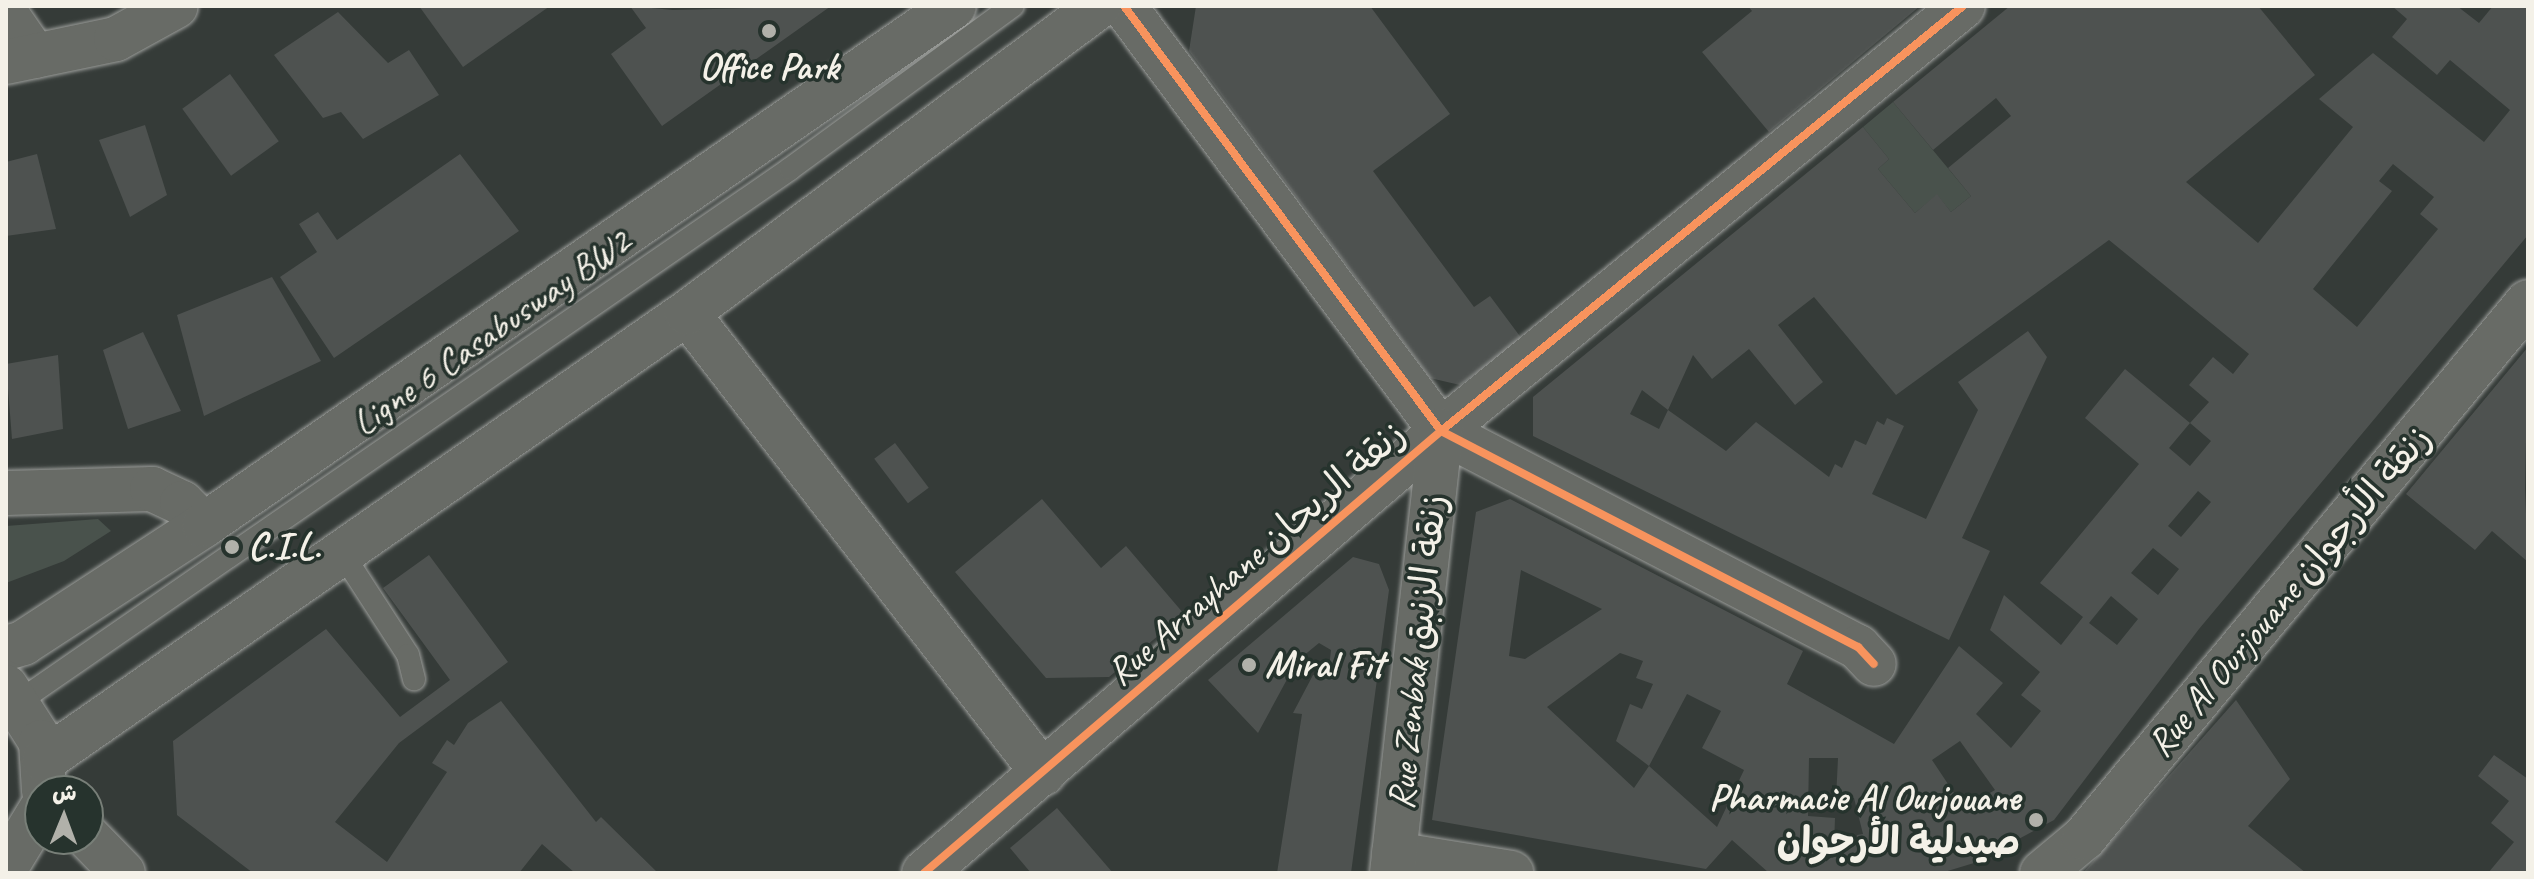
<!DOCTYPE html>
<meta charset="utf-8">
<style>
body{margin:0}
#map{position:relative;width:2534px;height:879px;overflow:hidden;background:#353b38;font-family:Caveat,"Playpen Sans Arabic",sans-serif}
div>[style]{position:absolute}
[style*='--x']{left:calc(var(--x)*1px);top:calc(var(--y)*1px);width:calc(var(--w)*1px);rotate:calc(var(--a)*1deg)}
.green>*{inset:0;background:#49524c}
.building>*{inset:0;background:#4e5250;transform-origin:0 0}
.roads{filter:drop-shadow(0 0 2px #9c9e9b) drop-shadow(0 0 2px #9c9e9b)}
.lane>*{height:22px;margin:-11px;padding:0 11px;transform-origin:11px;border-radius:11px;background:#686b66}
.street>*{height:44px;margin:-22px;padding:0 22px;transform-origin:22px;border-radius:22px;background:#686b66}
.secondary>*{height:44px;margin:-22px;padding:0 22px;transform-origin:22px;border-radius:22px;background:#686b66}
.cycleway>*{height:8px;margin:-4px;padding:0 4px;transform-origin:4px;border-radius:4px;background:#f8935d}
.dots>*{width:22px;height:22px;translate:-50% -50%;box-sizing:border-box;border:4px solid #26332d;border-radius:50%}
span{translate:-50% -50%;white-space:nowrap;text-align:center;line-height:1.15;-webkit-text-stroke:7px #26332d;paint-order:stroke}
.poi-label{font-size:38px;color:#f4f1e8;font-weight:700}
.left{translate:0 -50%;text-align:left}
.right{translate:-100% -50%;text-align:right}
.street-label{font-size:38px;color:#f4f1e8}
.frame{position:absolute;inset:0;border:8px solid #f4f1e8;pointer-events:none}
.north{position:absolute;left:24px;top:775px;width:80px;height:80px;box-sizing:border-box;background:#26332d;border:2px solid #787f78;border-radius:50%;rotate:1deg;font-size:22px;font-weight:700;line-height:32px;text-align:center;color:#f4f1e8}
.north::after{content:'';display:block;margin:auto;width:28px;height:36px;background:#b1b1aa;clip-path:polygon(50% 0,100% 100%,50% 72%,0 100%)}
</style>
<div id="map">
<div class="green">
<div style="clip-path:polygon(1893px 102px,1971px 196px,1951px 212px,1937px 195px,1915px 213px,1878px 169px,1889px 159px,1863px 127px)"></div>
<div style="clip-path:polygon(98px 519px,111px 531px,64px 561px,6px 583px,6px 526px)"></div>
</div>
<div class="building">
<div style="clip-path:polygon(419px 6px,550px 6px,463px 67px)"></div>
<div style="clip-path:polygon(630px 6px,673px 10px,831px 6px,662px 126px,611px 54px,646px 28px)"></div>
<div style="clip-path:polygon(1196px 6px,1370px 6px,1450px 114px,1373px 171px,1474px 307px,1490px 296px,1522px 339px,1460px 385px,1430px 378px,1189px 51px)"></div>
<div style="clip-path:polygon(1748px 6px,1920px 6px,1769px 132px,1702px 52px,1752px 11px)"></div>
<div style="clip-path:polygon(evenodd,2010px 6px,2258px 6px,2315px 75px,2186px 182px,2258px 243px,2353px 127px,2319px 99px,2373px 53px,2484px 142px,2510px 110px,2450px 60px,2437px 75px,2392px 37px,2407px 19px,2392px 6px,2457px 6px,2479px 23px,2493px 6px,2528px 6px,2528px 235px,2199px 629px,2054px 820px,1974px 863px,1941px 873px,1769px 873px,1732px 840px,1706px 869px,1432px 820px,1476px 512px,1510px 499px,1803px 651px,1787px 684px,1894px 744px,1959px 646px,2003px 683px,1976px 714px,2011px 748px,2041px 711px,2021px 695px,2040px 672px,1990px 630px,2004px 595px,2061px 645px,2083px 617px,2040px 583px,2139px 464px,2085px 418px,2125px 369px,2190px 423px,2209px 402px,2189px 385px,2213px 357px,2233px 374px,2249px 354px,2109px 240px,1896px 395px,1814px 297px,1778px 325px,1823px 382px,1795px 405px,1749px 349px,1712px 379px,1693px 355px,1668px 410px,1726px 451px,1756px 422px,1829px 477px,1835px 464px,1842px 468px,1855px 440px,1866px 445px,1877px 421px,1884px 425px,1887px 418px,1904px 426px,1872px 494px,1926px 519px,1978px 410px,1958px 382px,2028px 331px,2047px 357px,1962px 538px,1990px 551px,1949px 640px,1533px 436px,1533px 397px,1863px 127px,1889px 159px,1878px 169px,1915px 213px,1937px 194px,1951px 212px,1971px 196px,1948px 168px,2011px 116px,1996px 98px,1933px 150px,1893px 102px,2010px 6px,2393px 164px,2434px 197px,2420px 214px,2438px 229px,2357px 327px,2313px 289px,2392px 191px,2379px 181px,2393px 164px,2010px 6px,1642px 390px,1668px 410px,1659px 429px,1630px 414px,1642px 390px,2010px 6px,2190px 423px,2211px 441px,2190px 466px,2169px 448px,2190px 423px,2010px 6px,2198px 491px,2211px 502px,2181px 537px,2168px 526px,2198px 491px,2010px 6px,2153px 548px,2179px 569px,2158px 595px,2131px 573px,2153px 548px,2010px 6px,1521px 570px,1602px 609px,1525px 659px,1509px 656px,1521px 570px,2010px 6px,2111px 596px,2138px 619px,2117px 645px,2089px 623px,2111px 596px,2010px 6px,1620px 653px,1643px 661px,1636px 678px,1653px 684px,1642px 709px,1630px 704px,1616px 741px,1649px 766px,1634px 788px,1547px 707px,1620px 653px,2010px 6px,1687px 694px,1721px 711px,1702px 748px,1744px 770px,1717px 827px,1649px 766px,1687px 694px,2010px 6px,1960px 741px,1995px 790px,1964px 808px,1932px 760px,1960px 741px,2010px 6px,1809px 758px,1838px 758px,1836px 799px,1854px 798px,1863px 834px,1857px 835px,1858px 845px,1834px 847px,1835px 818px,1808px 816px,1809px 758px)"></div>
<div style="clip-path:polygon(338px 12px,388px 63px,409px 50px,439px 95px,363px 139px,341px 112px,323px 118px,274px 55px)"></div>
<div style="left:230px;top:74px;width:83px;height:59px;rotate:54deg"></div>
<div style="clip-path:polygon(145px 125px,167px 195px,130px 217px,99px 140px)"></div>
<div style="clip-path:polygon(37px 154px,56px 229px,6px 236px,6px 162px)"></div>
<div style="clip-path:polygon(460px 154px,519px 231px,334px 358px,280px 277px,317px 252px,299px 224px,318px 212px,337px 240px)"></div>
<div style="clip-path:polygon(272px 277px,321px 361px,204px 416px,177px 315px)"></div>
<div style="clip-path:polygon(143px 332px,181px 411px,128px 429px,103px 350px)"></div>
<div style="clip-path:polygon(2528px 347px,2525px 489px,2528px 562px,2492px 531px,2475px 550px,2406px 494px)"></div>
<div style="clip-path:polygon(58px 355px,63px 429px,12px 439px,6px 364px)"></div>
<div style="left:895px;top:443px;width:56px;height:26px;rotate:53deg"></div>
<div style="clip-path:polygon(1042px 499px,1101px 568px,1126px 546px,1184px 614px,1109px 677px,1046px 678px,955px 572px)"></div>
<div style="clip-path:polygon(429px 555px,508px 662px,399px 743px,335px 822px,387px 862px,447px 772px,432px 763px,447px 740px,454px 745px,468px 723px,501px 701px,596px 822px,601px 817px,658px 873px,575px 873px,542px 844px,519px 873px,253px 873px,177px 815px,173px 741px,326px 629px,400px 717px,450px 680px,383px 588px)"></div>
<div style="clip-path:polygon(1353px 557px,1379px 564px,1389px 590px,1351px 873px,1277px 873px,1302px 714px,1293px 713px,1313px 675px,1328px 677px,1331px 650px,1319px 643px,1297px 661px,1258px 733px,1208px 680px)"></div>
<div style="clip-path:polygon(2236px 700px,2290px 779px,2248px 826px,2306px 873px,2083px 873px)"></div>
<div style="clip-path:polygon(2494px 755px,2528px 779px,2528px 873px,2488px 873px,2514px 842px,2491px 823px,2509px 801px,2478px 776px)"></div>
<div style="clip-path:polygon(1057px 808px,1113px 873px,1031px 873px,1010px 848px)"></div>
</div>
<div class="roads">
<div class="lane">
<div style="--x:342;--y:553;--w:121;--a:57.1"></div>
<div style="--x:408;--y:655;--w:25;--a:76"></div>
<div style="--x:11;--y:707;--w:947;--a:-34.63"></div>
<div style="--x:790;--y:169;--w:276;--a:-36.2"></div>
</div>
<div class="street">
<div style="--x:1124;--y:6;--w:530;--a:53.28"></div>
<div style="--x:1441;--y:431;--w:470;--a:27.4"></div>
<div style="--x:1858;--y:647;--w:23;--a:47"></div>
<div style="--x:6;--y:14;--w:51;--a:55.4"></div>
<div style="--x:6;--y:62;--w:112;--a:-11.8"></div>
<div style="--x:116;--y:39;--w:68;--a:-28.8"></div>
<div style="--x:687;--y:313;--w:582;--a:52.26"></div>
<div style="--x:6;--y:493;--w:146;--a:-1.6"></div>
<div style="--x:152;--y:489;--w:33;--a:25"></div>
<div style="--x:182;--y:503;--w:31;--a:45"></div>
<div style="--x:1394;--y:854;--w:119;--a:9.2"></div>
<div style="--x:924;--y:873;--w:680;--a:-40.53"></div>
<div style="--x:1441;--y:431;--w:673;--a:-39.15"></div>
<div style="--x:1392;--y:873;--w:445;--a:-83.7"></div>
<div style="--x:2042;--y:873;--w:55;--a:-39.8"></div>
<div style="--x:2084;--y:838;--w:696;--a:-50.36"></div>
</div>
<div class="secondary">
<div style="--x:6;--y:648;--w:18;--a:-16"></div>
<div style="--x:23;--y:643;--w:216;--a:-33.1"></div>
<div style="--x:204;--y:525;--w:912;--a:-34.68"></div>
<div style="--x:6;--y:687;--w:65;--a:57.5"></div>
<div style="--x:41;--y:742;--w:49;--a:86.5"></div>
<div style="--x:44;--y:760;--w:783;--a:-34.81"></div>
<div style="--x:687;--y:313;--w:514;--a:-36.69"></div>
<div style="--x:88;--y:837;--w:50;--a:45.8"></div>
<div style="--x:6;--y:867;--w:66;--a:-58.7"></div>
</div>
</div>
<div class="cycleway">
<div style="--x:1124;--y:6;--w:530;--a:53.28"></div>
<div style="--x:1441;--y:431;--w:470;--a:27.4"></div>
<div style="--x:1858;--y:647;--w:23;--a:47"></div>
<div style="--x:924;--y:873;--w:680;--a:-40.53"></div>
<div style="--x:1441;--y:431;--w:673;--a:-39.15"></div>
</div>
<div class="dots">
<div style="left:769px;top:31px;background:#b1b1aa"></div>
<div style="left:232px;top:547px;background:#b1b1aa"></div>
<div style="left:1249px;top:665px;background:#b1b1aa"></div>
<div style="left:2036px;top:820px;background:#b1b1aa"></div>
</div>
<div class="poi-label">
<span style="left:769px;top:67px">Office Park</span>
<span class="left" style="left:248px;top:547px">C.I.L.</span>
<span class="left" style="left:1265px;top:665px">Miral Fit</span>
<span class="right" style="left:2020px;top:820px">Pharmacie Al Ourjouane<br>صيدلية الأرجوان</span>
</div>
<div class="street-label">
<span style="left:491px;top:332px;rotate:-35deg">Ligne 6 Casabusway BW2</span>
<span style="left:1256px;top:553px;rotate:-41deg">Rue Arrayhane زنقة الريحان</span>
<span style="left:2289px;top:591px;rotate:-50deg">Rue Al Ourjouane زنقة الأرجوان</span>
<span style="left:1417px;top:652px;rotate:-84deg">Rue Zenbak زنقة الزنبق</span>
</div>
<div class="frame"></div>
<div class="north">ش</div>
</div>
